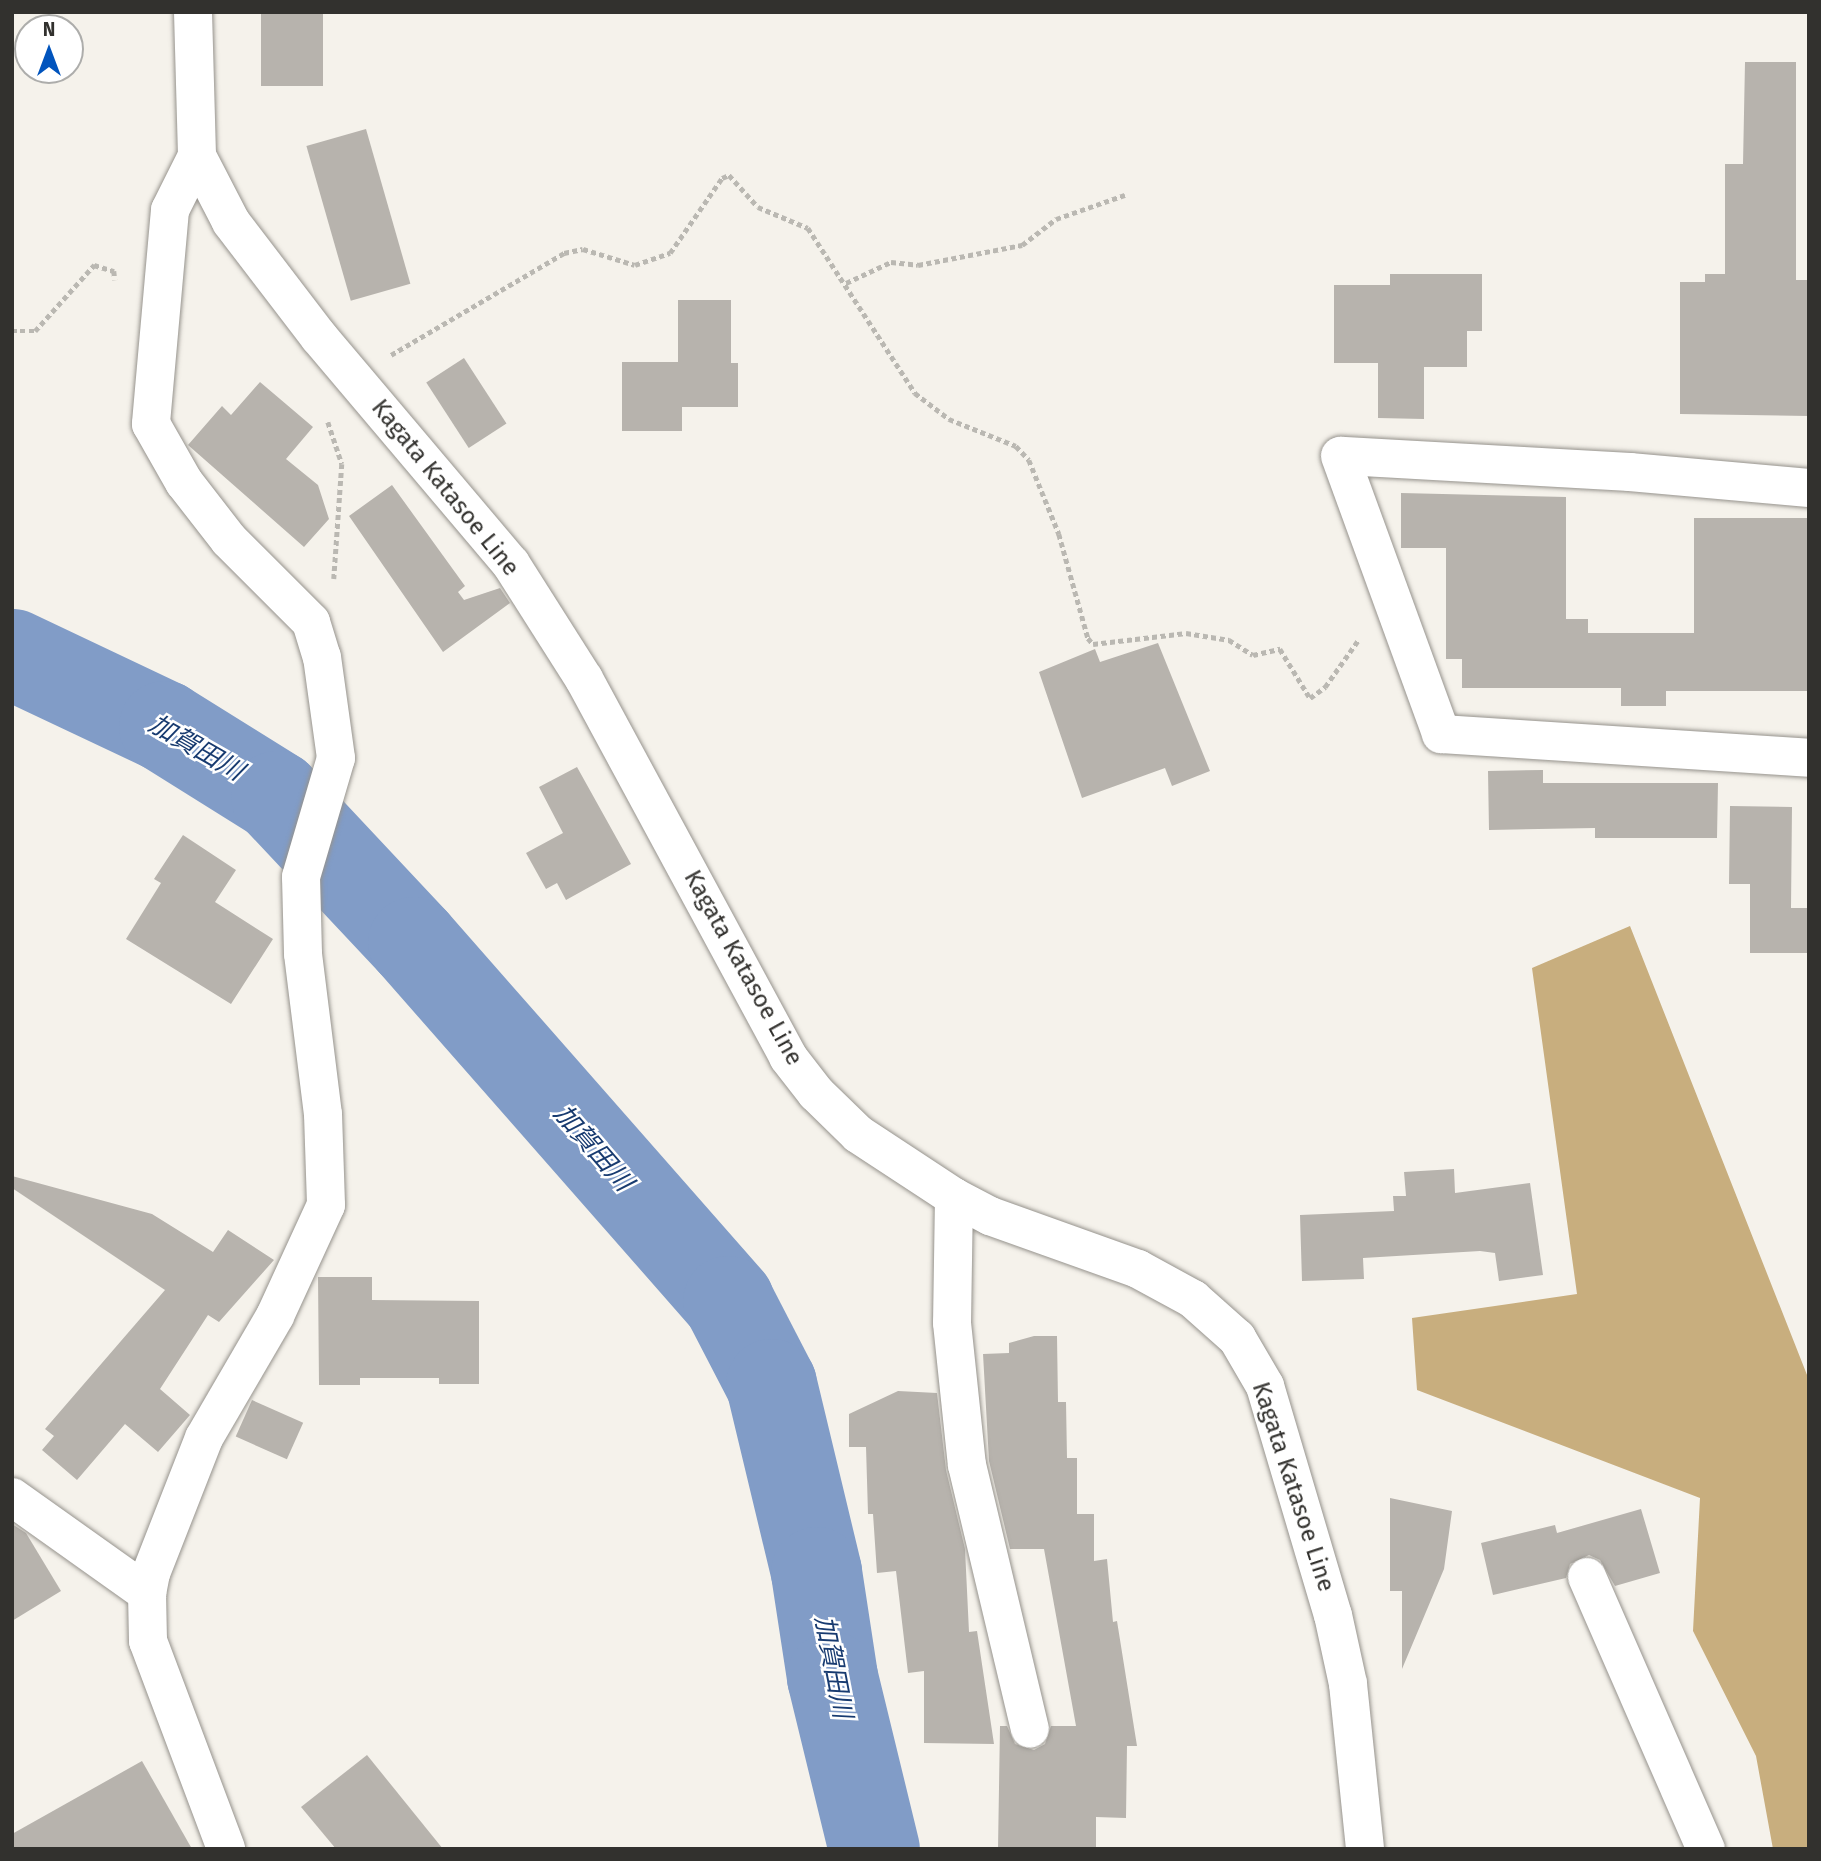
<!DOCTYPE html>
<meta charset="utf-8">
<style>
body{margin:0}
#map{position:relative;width:1821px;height:1861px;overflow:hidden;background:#f5f2eb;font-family:"Fira Sans","Noto Sans JP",sans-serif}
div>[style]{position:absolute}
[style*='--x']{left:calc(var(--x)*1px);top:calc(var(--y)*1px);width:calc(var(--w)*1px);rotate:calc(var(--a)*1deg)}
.forest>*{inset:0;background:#c8ae7e}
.river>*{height:91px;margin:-45.5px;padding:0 45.5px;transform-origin:45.5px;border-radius:45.5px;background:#819cc7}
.building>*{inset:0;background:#b7b3ad;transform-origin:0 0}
.path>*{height:4.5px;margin-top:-2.25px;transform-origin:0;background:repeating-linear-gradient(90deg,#bab8b2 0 5px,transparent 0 8.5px)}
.roads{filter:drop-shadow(0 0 2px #96938d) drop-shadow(0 0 2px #96938d)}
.street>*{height:38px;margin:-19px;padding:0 19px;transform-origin:19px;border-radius:19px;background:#fff}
.secondary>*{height:38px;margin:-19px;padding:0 19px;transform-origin:19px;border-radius:19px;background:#fff}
span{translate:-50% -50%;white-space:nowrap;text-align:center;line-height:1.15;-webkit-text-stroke:5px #fff;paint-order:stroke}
.street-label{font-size:24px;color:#32312e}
.water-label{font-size:26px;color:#183b70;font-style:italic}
.frame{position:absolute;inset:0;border:14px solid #32312e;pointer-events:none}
.north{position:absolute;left:14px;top:14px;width:70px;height:70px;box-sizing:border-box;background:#fff;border:2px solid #adadab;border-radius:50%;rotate:0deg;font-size:19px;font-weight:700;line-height:28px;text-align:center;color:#32312e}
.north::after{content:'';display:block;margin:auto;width:24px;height:32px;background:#0154bd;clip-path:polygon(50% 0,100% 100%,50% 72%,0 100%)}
</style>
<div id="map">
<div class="forest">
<div style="clip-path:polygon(1630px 926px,1809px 1380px,1809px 1849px,1773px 1849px,1756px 1756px,1693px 1631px,1700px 1498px,1417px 1390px,1412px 1318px,1577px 1294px,1532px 968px)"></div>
</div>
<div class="river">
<div style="--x:12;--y:654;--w:168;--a:25.3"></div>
<div style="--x:164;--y:726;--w:132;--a:32"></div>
<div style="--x:276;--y:796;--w:200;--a:46.8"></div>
<div style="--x:413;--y:942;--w:478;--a:48.7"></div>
<div style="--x:728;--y:1301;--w:93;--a:62.6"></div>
<div style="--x:771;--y:1384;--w:193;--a:76.5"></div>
<div style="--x:816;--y:1572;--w:106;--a:81.3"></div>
<div style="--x:832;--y:1677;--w:177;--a:76.3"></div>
</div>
<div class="building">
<div style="left:261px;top:12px;width:62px;height:74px"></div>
<div style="clip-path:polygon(1745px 62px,1796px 62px,1796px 280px,1809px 280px,1809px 416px,1680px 414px,1680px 282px,1705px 282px,1705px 274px,1725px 274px,1725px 164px,1743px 164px)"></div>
<div style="left:366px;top:129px;width:161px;height:62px;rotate:74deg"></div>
<div style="clip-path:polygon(1390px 274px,1482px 274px,1482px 331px,1467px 331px,1467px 367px,1424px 367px,1424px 419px,1378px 418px,1378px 363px,1334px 363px,1334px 285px,1390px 285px)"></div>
<div style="clip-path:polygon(678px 300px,731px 300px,731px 363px,738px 363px,738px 407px,682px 407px,682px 431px,622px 431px,622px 362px,678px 362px)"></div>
<div style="left:464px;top:358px;width:78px;height:45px;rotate:57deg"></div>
<div style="clip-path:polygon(260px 382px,313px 427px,286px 459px,318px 485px,329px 519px,304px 547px,188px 445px,222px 406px,231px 415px)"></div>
<div style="clip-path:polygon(392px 485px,465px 586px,458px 592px,464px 600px,500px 588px,510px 603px,443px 652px,349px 516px)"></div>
<div style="clip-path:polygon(1401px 493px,1566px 497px,1566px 619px,1588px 619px,1588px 633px,1694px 633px,1694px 518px,1809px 518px,1809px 691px,1666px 691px,1666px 706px,1621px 706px,1621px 688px,1462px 688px,1462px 659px,1446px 659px,1446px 548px,1401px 548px)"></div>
<div style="clip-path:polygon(1158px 643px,1210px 771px,1172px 786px,1165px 768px,1082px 798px,1039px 672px,1095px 649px,1100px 662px)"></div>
<div style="clip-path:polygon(577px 767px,631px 864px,566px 900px,557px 883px,546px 889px,526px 853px,563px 833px,539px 787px)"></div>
<div style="clip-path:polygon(1543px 770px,1543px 783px,1718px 783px,1717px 838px,1595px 838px,1595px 828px,1489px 830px,1488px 771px)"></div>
<div style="clip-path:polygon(1730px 806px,1792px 807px,1791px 908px,1809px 908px,1809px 953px,1750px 953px,1750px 884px,1729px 884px)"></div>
<div style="clip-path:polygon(183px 835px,236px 870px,215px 902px,273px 939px,231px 1004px,126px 939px,161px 883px,154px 879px)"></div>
<div style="clip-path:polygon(1454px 1169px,1455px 1193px,1530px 1183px,1543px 1275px,1499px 1281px,1495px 1253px,1480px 1251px,1363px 1258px,1364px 1279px,1302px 1281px,1300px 1215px,1394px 1211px,1393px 1196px,1406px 1196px,1404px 1172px)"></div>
<div style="clip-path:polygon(12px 1176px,152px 1214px,213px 1252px,228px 1230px,274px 1260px,219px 1322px,208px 1315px,160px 1389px,190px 1415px,158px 1452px,125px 1424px,77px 1480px,42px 1450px,54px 1436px,45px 1429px,165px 1290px,12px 1188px)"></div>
<div style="clip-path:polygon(318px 1277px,372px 1277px,372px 1300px,479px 1301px,479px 1384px,439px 1384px,439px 1378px,360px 1378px,360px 1385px,319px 1385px)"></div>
<div style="clip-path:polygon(1034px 1336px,1057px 1336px,1058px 1402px,1066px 1402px,1067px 1458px,1077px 1458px,1077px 1514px,1094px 1514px,1094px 1561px,1107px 1559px,1113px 1622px,1117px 1621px,1137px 1746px,1127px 1746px,1126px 1818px,1096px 1817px,1096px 1849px,998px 1849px,1000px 1726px,1007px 1726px,1015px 1744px,1034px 1750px,1045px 1744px,1051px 1726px,1076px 1726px,1044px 1549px,1010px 1549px,989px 1461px,983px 1354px,1009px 1353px,1009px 1343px)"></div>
<div style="clip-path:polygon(898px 1391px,937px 1393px,946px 1470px,965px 1549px,969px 1632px,977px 1631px,994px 1744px,924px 1743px,924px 1671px,908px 1673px,896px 1571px,877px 1573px,873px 1514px,868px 1514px,866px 1447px,849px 1447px,849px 1414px)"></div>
<div style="left:252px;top:1400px;width:56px;height:40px;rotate:24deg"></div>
<div style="clip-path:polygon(1390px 1498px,1452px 1511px,1444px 1569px,1402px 1669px,1402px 1591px,1390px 1591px)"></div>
<div style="clip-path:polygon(1641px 1509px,1660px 1573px,1615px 1586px,1600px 1560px,1589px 1555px,1570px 1564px,1566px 1578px,1493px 1595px,1481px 1543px,1555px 1525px,1557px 1533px)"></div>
<div style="clip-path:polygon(12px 1524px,26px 1533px,61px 1591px,12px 1621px)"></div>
<div style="clip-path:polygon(367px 1755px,443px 1849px,336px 1849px,301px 1807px)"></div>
<div style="clip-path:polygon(142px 1761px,192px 1849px,12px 1849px,12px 1834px)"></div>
</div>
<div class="path">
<div style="--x:846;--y:283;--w:50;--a:-25"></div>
<div style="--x:891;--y:262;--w:27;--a:6"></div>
<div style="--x:918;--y:265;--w:106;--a:-10.9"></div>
<div style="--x:1022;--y:245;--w:43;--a:-37.4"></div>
<div style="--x:1056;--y:219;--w:73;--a:-19.2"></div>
<div style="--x:12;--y:331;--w:23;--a:0"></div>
<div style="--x:35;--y:331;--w:89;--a:-48.2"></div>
<div style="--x:94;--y:265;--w:21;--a:17"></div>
<div style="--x:114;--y:271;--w:9;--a:84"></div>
<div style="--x:391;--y:355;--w:201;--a:-30.5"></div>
<div style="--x:564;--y:253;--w:19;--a:-12"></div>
<div style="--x:583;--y:249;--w:54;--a:17.1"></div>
<div style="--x:635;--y:265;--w:37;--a:-19"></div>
<div style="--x:670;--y:253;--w:91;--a:-55.3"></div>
<div style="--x:722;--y:178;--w:8;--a:-23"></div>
<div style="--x:729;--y:175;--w:43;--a:47.8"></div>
<div style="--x:758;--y:207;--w:54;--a:22.8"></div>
<div style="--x:808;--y:228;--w:197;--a:57"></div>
<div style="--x:915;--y:393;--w:43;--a:37.4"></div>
<div style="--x:949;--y:419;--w:72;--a:21.9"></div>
<div style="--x:1016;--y:446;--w:19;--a:47"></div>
<div style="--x:1029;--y:460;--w:80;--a:67.9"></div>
<div style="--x:1059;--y:534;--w:108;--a:74.4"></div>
<div style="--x:1088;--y:638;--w:8;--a:50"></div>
<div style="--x:1093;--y:644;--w:94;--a:-6.7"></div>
<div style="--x:1186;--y:633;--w:44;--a:9.2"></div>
<div style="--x:1229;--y:640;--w:28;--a:32"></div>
<div style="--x:1253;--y:655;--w:28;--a:-13"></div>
<div style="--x:1280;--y:649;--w:57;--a:58.5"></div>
<div style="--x:1310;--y:698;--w:19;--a:-36"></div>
<div style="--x:1325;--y:687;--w:59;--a:-54.7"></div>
<div style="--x:328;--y:422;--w:44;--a:71.6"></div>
<div style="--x:342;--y:464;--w:115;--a:94"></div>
</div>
<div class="roads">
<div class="street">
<div style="--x:197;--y:156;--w:60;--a:116.6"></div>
<div style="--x:170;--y:210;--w:215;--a:95.1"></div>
<div style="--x:151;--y:424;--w:67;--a:60.4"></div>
<div style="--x:184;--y:482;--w:73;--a:52.2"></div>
<div style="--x:229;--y:540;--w:116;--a:45"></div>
<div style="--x:311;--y:622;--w:37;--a:73"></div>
<div style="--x:322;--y:657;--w:102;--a:82.1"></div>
<div style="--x:336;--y:758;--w:124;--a:106.4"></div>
<div style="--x:301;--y:877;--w:77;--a:88.5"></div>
<div style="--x:303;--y:954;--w:161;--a:82.9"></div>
<div style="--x:323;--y:1114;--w:91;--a:88.1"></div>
<div style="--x:326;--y:1205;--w:122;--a:114.7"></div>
<div style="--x:275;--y:1316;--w:141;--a:120.2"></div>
<div style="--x:204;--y:1438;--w:145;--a:111.4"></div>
<div style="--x:151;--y:1573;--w:20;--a:101"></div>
<div style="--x:147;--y:1593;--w:48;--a:88.8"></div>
<div style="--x:148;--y:1641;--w:222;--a:69.4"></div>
<div style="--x:1809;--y:488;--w:180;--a:-174.9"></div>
<div style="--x:1630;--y:472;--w:290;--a:-176.8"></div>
<div style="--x:1340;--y:456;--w:296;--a:70"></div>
<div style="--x:1441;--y:734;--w:369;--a:3.7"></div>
<div style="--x:954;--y:1197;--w:126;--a:90.9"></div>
<div style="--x:952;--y:1323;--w:143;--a:84"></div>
<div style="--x:967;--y:1465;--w:271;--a:76.6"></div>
<div style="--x:12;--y:1497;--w:166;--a:35.4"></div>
<div style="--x:1587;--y:1577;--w:297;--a:66.4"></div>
</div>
<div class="secondary">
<div style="--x:193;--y:12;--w:144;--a:88.4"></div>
<div style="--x:197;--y:156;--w:74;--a:62.7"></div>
<div style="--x:231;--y:222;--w:145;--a:52.6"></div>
<div style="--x:319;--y:337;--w:297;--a:49.8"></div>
<div style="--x:511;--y:564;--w:136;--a:57.6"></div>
<div style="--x:584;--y:679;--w:430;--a:61.6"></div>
<div style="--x:788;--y:1057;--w:46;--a:52.1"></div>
<div style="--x:816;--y:1093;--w:59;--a:44.3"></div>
<div style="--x:858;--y:1134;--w:115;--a:33.3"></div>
<div style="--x:954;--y:1197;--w:41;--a:27.8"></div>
<div style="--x:990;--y:1216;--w:157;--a:19.7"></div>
<div style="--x:1138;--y:1269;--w:63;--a:28.6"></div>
<div style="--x:1193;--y:1299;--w:59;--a:41.6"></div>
<div style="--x:1237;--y:1338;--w:56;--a:59.7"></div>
<div style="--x:1265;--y:1386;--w:239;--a:73.5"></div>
<div style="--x:1333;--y:1615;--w:71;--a:77.7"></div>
<div style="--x:1348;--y:1684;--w:166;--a:84.1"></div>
</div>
</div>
<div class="street-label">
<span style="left:445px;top:488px;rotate:51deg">Kagata Katasoe Line</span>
<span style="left:743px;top:968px;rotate:61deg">Kagata Katasoe Line</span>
<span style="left:1293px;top:1487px;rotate:72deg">Kagata Katasoe Line</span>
</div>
<div class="water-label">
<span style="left:196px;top:748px;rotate:30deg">加賀田川</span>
<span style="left:593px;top:1148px;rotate:49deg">加賀田川</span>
<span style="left:833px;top:1667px;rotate:79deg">加賀田川</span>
</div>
<div class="frame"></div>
<div class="north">N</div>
</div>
